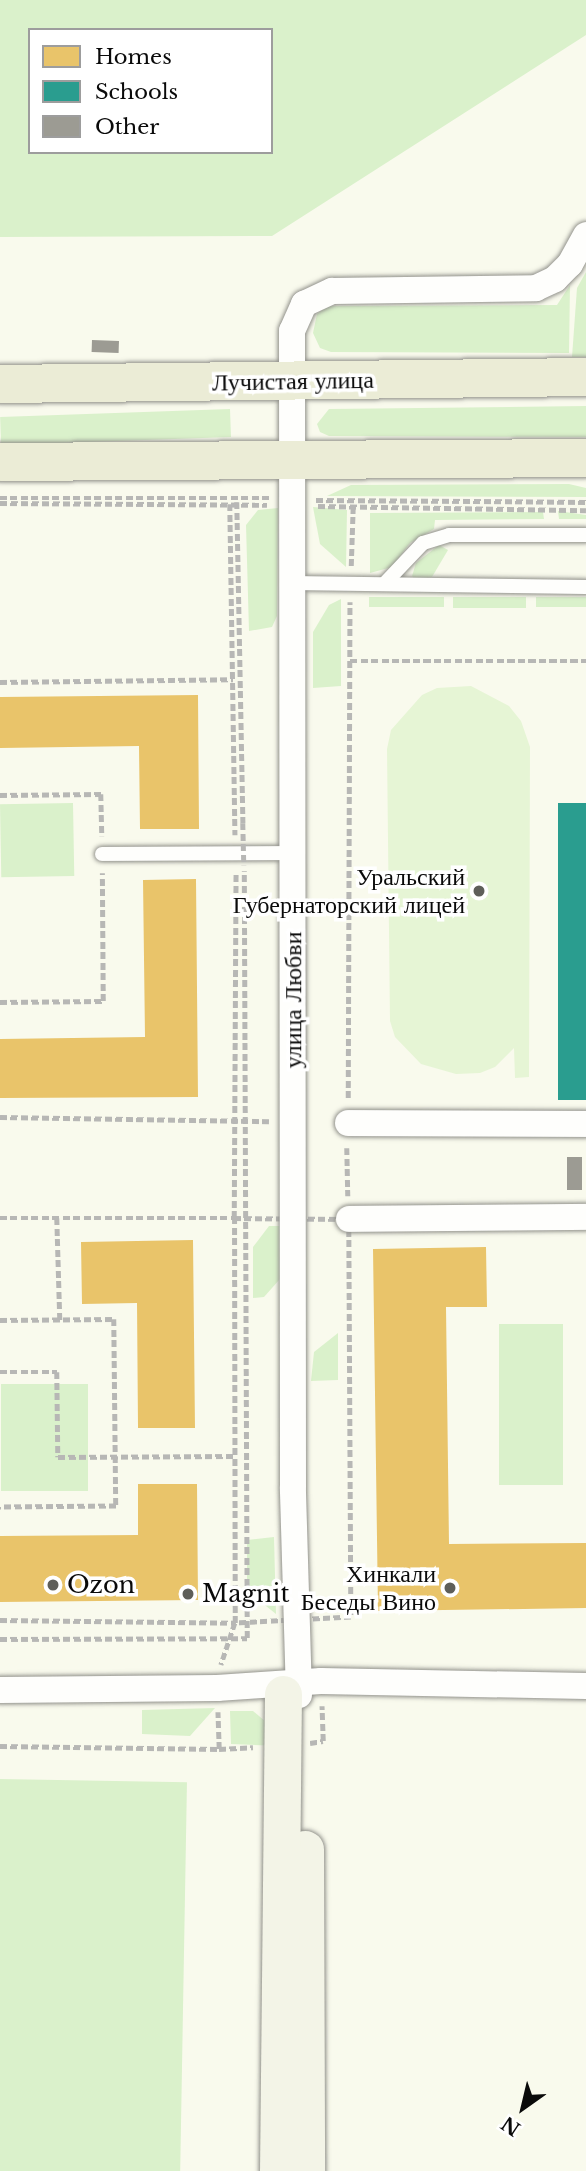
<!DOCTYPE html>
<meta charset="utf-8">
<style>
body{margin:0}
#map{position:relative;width:586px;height:2171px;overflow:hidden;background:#f9faed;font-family:"Libre Baskerville",serif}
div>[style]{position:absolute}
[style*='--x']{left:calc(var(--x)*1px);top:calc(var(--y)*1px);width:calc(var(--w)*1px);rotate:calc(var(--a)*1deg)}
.green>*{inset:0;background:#daf1cb;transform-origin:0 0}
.pitch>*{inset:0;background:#e6f5d5}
.homes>*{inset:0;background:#e9c46a}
.schools>*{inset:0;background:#2a9d8f;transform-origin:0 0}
.building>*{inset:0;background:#9c9b93;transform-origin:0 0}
.path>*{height:4.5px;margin-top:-2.25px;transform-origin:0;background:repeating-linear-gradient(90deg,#b7b7b5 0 7px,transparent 0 10.5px)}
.roads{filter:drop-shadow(0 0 2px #92928c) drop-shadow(0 0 2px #92928c)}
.lane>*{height:14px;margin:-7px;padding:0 7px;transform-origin:7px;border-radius:7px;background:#fefefc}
.street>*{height:26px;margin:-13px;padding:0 13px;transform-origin:13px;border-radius:13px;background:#fefefc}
.secondary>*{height:37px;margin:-18.5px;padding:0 18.5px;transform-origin:18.5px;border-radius:18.5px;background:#f3f4e7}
.primary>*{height:38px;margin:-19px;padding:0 19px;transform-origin:19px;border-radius:19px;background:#ebecd6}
.path-bridge>*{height:4.5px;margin-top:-2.25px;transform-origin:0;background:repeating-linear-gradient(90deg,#b7b7b5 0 7px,transparent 0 10.5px)}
.dots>*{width:19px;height:19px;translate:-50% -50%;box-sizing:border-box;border:4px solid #fff;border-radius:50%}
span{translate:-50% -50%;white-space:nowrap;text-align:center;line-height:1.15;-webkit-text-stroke:7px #fff;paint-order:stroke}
.street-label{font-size:24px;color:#0a0a0a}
.poi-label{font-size:24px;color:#0a0a0a}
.right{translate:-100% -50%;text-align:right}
.left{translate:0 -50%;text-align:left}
.legend{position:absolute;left:28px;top:28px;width:245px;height:126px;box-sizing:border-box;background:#fff;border:2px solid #9d9d9d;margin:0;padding:9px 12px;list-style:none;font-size:21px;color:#0a0a0a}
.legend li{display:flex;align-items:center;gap:14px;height:35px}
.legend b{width:35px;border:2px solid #9d9d9d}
.north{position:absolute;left:488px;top:2073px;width:70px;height:70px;-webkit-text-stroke:5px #fff;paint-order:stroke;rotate:214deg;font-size:19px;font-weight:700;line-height:28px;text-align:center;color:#0a0a0a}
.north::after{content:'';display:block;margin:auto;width:24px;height:32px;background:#0a0a0a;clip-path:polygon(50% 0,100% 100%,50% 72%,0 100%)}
</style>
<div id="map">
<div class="green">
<div style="clip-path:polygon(evenodd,0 0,586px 0,586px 35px,272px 236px,0 237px,0 0,30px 30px,271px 30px,271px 152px,30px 152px,30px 30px)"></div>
<div style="clip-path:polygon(586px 272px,586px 357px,572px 357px,577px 288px)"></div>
<div style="clip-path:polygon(570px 285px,569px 353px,331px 352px,320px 348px,313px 333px,317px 314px,327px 306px,557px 305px)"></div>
<div style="clip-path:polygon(586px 406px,586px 437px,329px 436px,320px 432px,317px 424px,329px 409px)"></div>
<div style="left:230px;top:409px;width:28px;height:230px;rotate:88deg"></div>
<div style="clip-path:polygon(569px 484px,586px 488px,586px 497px,327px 496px,351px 485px)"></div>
<div style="clip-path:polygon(313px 507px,347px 510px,346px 567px,320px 544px)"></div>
<div style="clip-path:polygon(278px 508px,277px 616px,272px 627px,249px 631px,246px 525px,258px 510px)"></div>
<div style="clip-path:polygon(558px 511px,586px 515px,586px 524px,586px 519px,559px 519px)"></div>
<div style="clip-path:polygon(543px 512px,544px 519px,435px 520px,434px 529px,410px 543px,392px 567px,370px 573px,370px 513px)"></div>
<div style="clip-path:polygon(439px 545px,448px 550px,432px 577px,416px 581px,412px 576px,416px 563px)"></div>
<div style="left:369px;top:597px;width:75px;height:10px"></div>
<div style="left:453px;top:597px;width:73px;height:11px"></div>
<div style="left:536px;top:597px;width:50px;height:10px"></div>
<div style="clip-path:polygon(341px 599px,341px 686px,313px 688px,313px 632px,329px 605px)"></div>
<div style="left:73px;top:803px;width:73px;height:73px;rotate:89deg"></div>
<div style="clip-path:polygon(269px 1226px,280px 1226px,280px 1279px,264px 1297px,253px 1298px,253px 1247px)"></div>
<div style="left:499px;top:1324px;width:64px;height:161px"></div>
<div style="clip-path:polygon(338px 1333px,338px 1380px,311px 1381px,314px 1352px)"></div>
<div style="left:1px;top:1384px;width:87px;height:107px"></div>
<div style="clip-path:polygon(274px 1537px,276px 1614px,247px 1591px,247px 1540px)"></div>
<div style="clip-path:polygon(215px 1708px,190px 1736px,142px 1734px,142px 1710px)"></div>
<div style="clip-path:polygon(230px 1711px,253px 1711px,272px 1727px,278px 1746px,231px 1744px)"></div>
<div style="left:0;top:1779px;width:187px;height:392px;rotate:1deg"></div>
</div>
<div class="pitch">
<div style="clip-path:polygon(471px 686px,509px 706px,521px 721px,530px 747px,529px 1077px,515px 1078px,514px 1048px,495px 1067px,480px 1073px,456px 1074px,421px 1064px,395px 1037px,390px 1021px,387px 749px,391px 730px,422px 695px,437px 688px)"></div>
</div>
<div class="homes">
<div style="clip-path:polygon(198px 695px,199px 829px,140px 829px,139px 746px,0 748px,0 697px)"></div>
<div style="clip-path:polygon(196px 879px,198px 1097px,0 1098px,0 1039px,145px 1037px,143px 880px)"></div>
<div style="clip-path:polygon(193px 1240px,195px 1428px,138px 1428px,137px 1303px,82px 1304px,81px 1242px)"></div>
<div style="clip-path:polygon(486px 1247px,487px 1307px,446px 1307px,449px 1544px,586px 1543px,586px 1608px,378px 1611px,373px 1249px)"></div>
<div style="clip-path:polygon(138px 1484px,197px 1484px,198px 1600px,0 1602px,0 1536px,138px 1535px)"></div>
</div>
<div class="schools">
<div style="left:586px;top:803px;width:297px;height:28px;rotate:90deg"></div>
</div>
<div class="building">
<div style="left:92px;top:340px;width:27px;height:12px;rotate:2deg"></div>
<div style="left:567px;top:1157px;width:15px;height:33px"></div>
</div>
<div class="path">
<div style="--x:0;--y:498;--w:269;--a:0"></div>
<div style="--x:316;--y:500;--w:270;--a:0.4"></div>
<div style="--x:237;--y:502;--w:321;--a:88.9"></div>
<div style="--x:0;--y:503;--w:267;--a:0.4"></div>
<div style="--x:230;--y:504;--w:331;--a:89.1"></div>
<div style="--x:318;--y:506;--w:268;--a:0.9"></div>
<div style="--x:351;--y:566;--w:59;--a:-88.1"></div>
<div style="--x:350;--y:661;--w:236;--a:0"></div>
<div style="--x:0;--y:682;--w:233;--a:-0.7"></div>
<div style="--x:0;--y:795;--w:101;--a:-0.6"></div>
<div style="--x:101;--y:794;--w:42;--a:88.6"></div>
<div style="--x:0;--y:1002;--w:103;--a:-0.6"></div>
<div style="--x:103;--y:1001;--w:128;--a:-90.4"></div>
<div style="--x:348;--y:1098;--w:496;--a:-89.8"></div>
<div style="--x:0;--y:1117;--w:269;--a:0.9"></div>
<div style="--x:347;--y:1148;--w:48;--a:88.8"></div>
<div style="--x:0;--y:1218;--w:234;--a:0"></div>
<div style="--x:234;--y:1218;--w:346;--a:-89.7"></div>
<div style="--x:57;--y:1218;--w:102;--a:88.3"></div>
<div style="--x:234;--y:1218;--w:115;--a:0.5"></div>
<div style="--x:349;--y:1219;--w:398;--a:89.7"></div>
<div style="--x:351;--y:1617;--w:116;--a:177"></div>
<div style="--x:235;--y:1623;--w:405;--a:-90.1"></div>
<div style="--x:0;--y:1320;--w:114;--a:-0.5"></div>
<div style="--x:114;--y:1319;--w:187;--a:89.4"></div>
<div style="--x:116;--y:1506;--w:116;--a:179.5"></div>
<div style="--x:0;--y:1372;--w:57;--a:0"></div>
<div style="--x:57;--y:1372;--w:85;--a:89.3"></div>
<div style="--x:58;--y:1457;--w:176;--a:-0.3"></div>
<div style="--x:0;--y:1620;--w:235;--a:0.7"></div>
<div style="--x:235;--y:1623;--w:44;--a:108.4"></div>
<div style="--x:0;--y:1639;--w:247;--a:-0.2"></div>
<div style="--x:247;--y:1638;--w:767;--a:-90.22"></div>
<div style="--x:310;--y:1743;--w:13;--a:-9"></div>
<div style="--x:323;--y:1741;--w:35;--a:-92"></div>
<div style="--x:0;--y:1746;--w:219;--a:0.8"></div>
<div style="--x:219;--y:1749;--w:37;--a:-92"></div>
<div style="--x:219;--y:1749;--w:34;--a:-3"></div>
</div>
<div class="roads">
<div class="lane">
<div style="--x:291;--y:583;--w:295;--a:0.8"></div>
<div style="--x:385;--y:583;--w:55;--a:-46.5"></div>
<div style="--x:423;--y:543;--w:27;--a:-17"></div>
<div style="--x:449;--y:535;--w:137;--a:0"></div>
<div style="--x:102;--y:854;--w:191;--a:-0.3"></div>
</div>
<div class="street">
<div style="--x:348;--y:1123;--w:238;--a:0.2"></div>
<div style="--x:349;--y:1219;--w:237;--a:-0.5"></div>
<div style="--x:0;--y:1690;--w:217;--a:-0.5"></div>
<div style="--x:217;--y:1688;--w:104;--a:-3.9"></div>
<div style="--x:321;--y:1681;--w:265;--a:1.1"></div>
<div style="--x:299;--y:1695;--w:208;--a:-91.7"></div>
<div style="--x:293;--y:1487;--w:1156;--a:-90.05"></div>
<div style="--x:292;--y:331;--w:30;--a:-66"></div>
<div style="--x:304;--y:304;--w:31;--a:-25"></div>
<div style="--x:332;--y:291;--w:204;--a:-0.8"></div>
<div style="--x:536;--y:288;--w:21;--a:-25"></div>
<div style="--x:555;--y:279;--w:21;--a:-45"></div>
<div style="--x:570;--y:264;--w:33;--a:-61"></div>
</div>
<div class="secondary">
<div style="--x:305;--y:1849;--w:322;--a:89.8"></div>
<div style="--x:278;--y:2171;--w:477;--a:-89.4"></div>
</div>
<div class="primary">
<div style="--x:0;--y:384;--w:586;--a:-0.68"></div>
<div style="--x:0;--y:462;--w:586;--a:-0.39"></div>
</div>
</div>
<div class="path-bridge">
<div style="--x:243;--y:823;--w:42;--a:88.6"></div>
</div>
<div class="dots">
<div style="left:479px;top:891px;background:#5e5e59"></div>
<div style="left:53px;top:1585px;background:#5e5e59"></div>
<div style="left:450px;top:1588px;background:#5e5e59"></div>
<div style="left:188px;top:1594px;background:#5e5e59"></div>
</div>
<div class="street-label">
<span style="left:293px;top:381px;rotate:-1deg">Лучистая улица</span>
<span style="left:293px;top:1000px;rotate:-90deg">улица Любви</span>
</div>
<div class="poi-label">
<span class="right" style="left:465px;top:891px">Уральский<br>Губернаторский лицей</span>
<span class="right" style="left:436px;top:1588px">Хинкали<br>Беседы Вино</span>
<span class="left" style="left:67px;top:1585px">Ozon</span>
<span class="left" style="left:202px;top:1594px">Magnit</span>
</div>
<ul class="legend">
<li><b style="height:19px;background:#e9c46a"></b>Homes</li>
<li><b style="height:19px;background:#2a9d8f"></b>Schools</li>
<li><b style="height:19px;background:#9c9b93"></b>Other</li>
</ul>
<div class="north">N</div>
</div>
